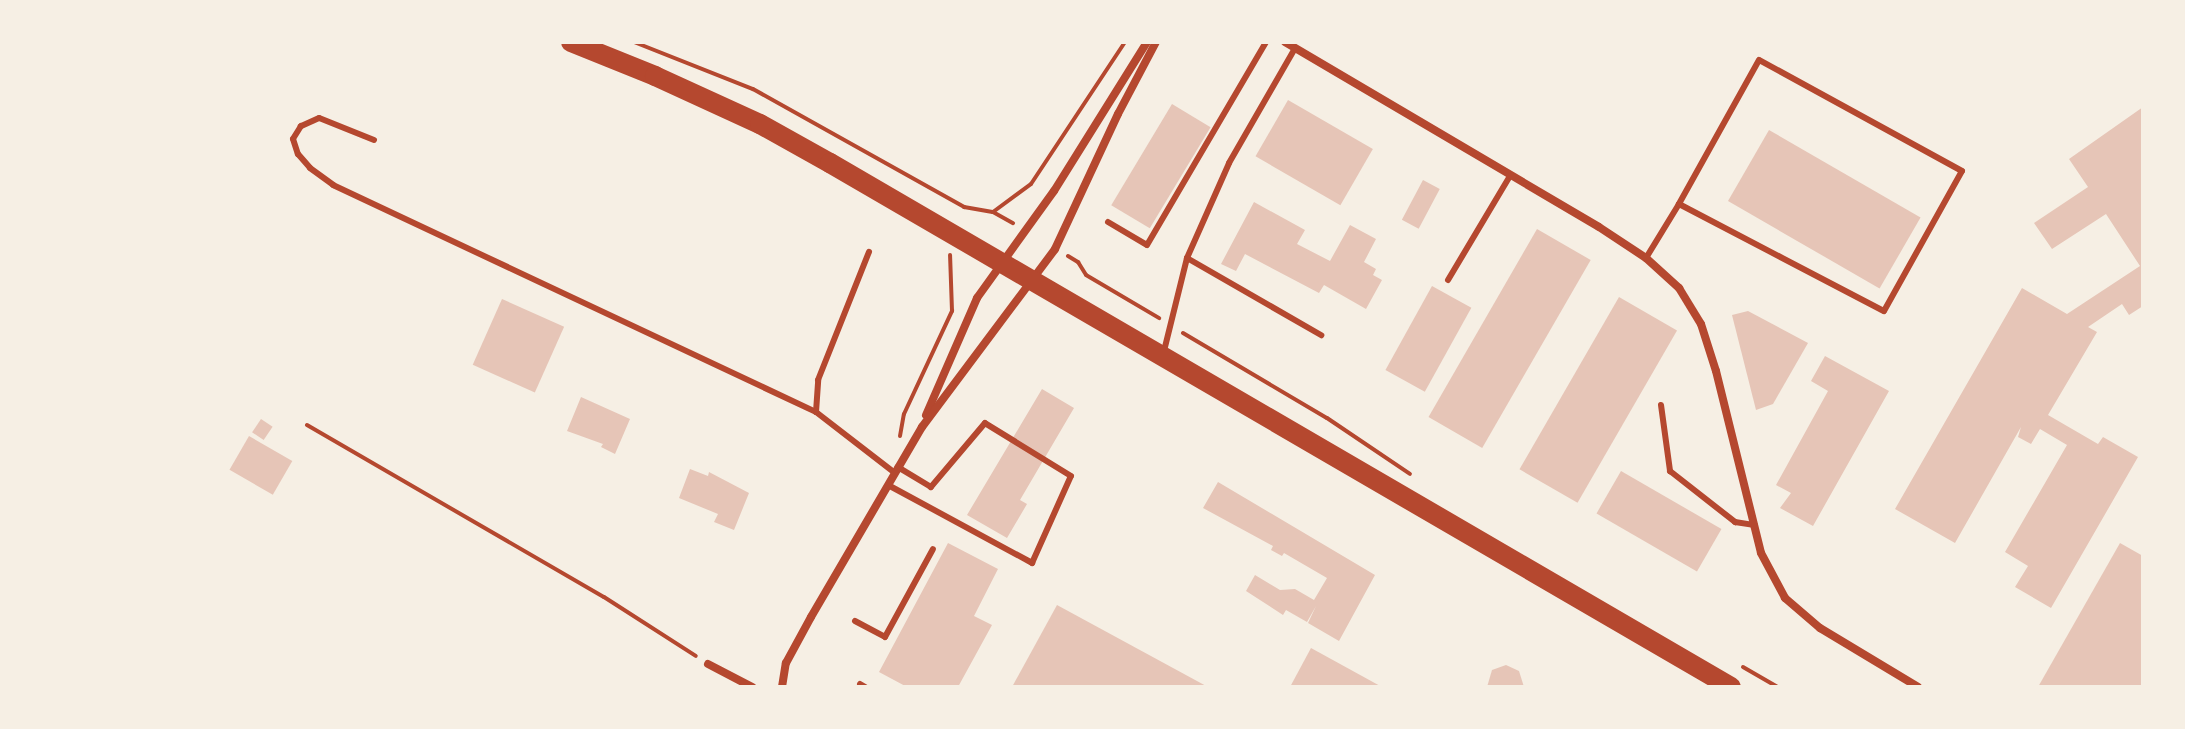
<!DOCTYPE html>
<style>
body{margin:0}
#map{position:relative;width:2185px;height:729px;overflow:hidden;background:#f6efe4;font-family:Merriweather,serif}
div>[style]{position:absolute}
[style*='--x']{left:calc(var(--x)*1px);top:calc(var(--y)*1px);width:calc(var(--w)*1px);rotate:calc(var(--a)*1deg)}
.building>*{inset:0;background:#e6c5b7;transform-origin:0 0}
.path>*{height:4px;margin:-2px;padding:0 2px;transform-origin:2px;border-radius:2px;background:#b5482f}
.service>*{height:6px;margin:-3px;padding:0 3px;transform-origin:3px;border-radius:3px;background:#b5482f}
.minor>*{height:8px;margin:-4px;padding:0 4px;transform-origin:4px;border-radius:4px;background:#b5482f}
.primary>*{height:20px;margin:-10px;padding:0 10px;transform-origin:10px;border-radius:10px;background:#b5482f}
span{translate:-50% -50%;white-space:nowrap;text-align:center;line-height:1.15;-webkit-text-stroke:6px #f6efe4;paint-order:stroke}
.frame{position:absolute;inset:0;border:44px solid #f6efe4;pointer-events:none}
</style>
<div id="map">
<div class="building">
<div style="left:1288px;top:100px;width:98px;height:65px;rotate:30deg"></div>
<div style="left:1172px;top:104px;width:45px;height:118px;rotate:31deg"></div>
<div style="clip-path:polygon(2143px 107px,2143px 306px,2129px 315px,2122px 304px,2088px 327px,2097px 332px,2048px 415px,2098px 444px,2103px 437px,2138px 457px,2051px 608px,2015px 587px,2028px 566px,2005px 552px,2067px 445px,2040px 429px,2031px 444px,2018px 437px,2021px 427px,1955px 543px,1895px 509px,2022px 288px,2067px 314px,2140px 266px,2106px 214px,2052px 249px,2034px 223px,2088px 187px,2069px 159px)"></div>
<div style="left:1769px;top:130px;width:175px;height:82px;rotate:30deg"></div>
<div style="left:1423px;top:180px;width:19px;height:45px;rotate:28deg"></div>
<div style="clip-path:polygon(1254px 202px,1305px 230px,1297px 244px,1330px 261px,1350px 225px,1376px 239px,1364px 262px,1376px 269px,1373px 275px,1382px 280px,1366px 309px,1324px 285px,1319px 293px,1245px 254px,1236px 271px,1221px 264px)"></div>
<div style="left:1537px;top:229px;width:62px;height:217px;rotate:30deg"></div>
<div style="left:1432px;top:286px;width:45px;height:96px;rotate:29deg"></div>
<div style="left:1619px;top:297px;width:67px;height:199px;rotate:30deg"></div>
<div style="left:502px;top:299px;width:68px;height:72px;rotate:24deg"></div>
<div style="clip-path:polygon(1748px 311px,1808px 343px,1773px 404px,1756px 410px,1732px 315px)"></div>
<div style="clip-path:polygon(1825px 356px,1889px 391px,1813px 526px,1780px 508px,1791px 493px,1776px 485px,1828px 391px,1811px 381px)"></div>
<div style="clip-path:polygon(1042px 389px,1074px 408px,1020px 500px,1027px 504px,1007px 538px,967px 515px)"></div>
<div style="clip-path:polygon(581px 397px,630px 419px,615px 454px,601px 447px,603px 444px,567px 431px)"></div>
<div style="left:261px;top:419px;width:14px;height:16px;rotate:34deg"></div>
<div style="left:249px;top:436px;width:50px;height:39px;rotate:30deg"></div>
<div style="clip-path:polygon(690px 469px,708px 476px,709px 472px,749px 493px,734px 530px,714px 522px,718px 514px,679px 498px)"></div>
<div style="left:1621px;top:471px;width:116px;height:49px;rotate:30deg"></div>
<div style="clip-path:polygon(1218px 482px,1375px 575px,1339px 641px,1308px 623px,1316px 606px,1307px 622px,1286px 610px,1283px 615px,1246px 591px,1255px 575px,1280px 590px,1295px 589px,1314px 600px,1327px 578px,1284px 553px,1282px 556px,1271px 550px,1273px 546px,1203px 508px)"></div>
<div style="clip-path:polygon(948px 543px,998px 569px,974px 616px,992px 625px,958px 687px,907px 687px,879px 672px)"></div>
<div style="clip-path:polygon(2120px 543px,2143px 556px,2143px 687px,2038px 687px)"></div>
<div style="clip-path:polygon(1057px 605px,1208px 687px,1012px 687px)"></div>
<div style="clip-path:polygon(1311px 648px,1382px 687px,1290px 687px)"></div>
<div style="clip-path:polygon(1506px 665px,1519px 671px,1524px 687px,1487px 687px,1492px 670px)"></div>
</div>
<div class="path">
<div style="--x:634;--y:42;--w:128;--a:21.6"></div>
<div style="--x:753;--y:89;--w:242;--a:29.2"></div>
<div style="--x:964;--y:207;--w:29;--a:10"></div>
<div style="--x:993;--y:212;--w:23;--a:29"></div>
<div style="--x:993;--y:212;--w:47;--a:-36.4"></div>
<div style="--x:1031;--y:184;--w:170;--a:-56.5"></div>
<div style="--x:1068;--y:256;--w:12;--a:31"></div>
<div style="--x:1078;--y:262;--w:15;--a:58"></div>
<div style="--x:1086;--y:275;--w:85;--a:30.5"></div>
<div style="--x:1183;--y:333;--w:167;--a:30.6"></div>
<div style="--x:1327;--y:418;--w:100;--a:34"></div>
<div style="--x:307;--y:425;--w:343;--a:30.1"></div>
<div style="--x:604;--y:597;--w:109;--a:32.7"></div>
<div style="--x:900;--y:436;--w:22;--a:-80"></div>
<div style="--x:904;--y:414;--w:114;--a:-65"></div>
<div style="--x:952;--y:311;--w:56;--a:-92"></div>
<div style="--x:1743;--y:667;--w:39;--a:30"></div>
</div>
<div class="service">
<div style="--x:374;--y:140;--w:59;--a:-158.2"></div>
<div style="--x:319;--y:118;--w:20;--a:156"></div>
<div style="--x:301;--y:126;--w:15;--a:122"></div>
<div style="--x:293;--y:139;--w:16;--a:72"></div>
<div style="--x:298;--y:154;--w:18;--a:49"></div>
<div style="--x:310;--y:168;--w:29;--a:36"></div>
<div style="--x:333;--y:185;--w:534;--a:25.17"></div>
<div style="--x:816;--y:412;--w:100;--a:37.7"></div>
<div style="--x:1108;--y:222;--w:45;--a:30.5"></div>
<div style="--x:1147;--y:245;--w:235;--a:-59.6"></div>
<div style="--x:1187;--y:258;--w:155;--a:29.9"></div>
<div style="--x:1646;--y:258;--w:63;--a:-58.6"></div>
<div style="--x:1679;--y:204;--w:231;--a:27.6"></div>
<div style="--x:1884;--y:311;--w:160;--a:-60.9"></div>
<div style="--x:1962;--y:171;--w:231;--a:-151.3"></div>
<div style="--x:1759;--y:60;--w:165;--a:119.1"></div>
<div style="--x:1448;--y:280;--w:121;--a:-59.2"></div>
<div style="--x:1164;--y:351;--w:96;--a:-76.1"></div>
<div style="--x:1187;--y:258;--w:104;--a:-66.1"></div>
<div style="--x:1229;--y:163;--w:133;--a:-60.1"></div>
<div style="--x:1661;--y:405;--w:67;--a:82.2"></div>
<div style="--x:1670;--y:471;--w:83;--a:38.1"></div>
<div style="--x:1735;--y:522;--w:20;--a:9"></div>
<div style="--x:816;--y:412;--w:32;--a:-86"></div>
<div style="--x:818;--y:380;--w:138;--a:-68.3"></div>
<div style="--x:888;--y:485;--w:164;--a:28.4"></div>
<div style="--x:1032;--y:563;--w:95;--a:-65.9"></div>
<div style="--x:1071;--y:476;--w:101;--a:-148.4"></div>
<div style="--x:985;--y:423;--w:84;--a:130.2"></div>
<div style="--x:931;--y:487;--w:39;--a:-149"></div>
<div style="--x:855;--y:621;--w:34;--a:28"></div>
<div style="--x:885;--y:637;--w:100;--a:-61.4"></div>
<div style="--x:860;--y:684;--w:6;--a:31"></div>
</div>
<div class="minor">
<div style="--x:1285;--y:42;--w:364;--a:30.5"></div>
<div style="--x:1599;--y:227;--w:56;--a:33.4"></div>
<div style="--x:1646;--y:258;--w:45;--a:42.3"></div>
<div style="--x:1679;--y:288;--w:42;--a:58.6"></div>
<div style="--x:1701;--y:324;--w:49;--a:72.3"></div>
<div style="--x:1716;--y:371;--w:187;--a:76.1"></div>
<div style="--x:1761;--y:553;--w:51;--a:61.9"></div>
<div style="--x:1785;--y:598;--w:46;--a:40.6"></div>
<div style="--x:1820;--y:628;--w:114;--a:31"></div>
<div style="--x:926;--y:415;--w:128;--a:-66.4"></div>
<div style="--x:977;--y:298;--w:132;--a:-54.3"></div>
<div style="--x:1054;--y:191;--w:176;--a:-58"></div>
<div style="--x:708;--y:664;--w:50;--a:27.6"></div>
<div style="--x:782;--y:687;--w:24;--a:-81"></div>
<div style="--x:786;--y:663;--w:52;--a:-61.5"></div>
<div style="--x:811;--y:617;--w:220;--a:-59.7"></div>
<div style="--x:922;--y:427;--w:222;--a:-53.2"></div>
<div style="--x:1055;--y:249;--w:149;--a:-65"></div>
<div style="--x:1118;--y:114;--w:81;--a:-62.2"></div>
</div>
<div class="primary">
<div style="--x:571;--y:42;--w:91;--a:22"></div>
<div style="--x:655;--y:76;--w:115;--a:24.6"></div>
<div style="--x:760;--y:124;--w:80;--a:29.1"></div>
<div style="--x:830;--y:163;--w:1042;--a:30.18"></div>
</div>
<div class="frame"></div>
</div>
